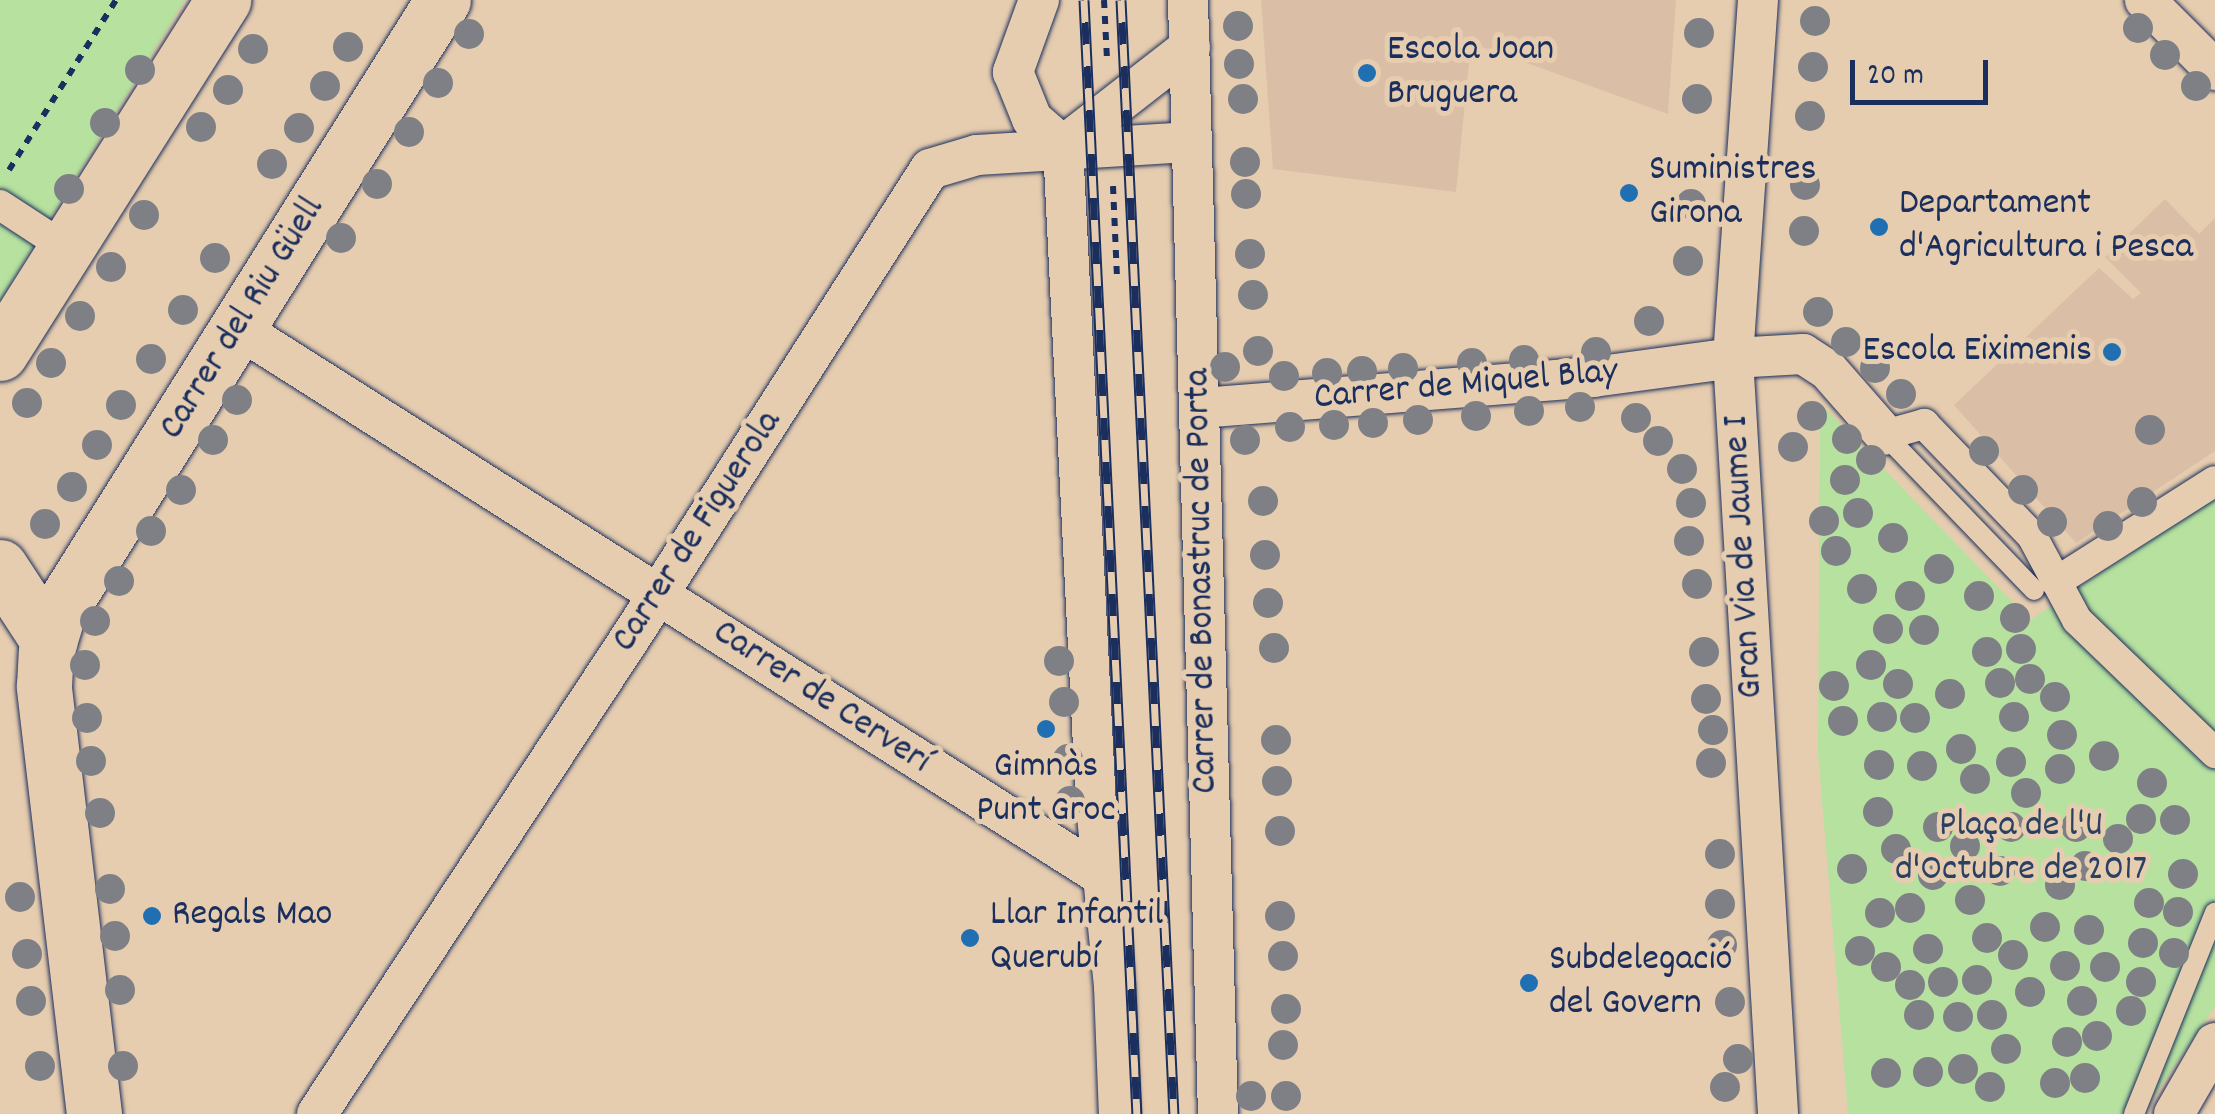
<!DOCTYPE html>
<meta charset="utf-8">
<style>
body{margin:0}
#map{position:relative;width:2215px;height:1114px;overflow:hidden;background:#e7cdaf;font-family:Dekko,sans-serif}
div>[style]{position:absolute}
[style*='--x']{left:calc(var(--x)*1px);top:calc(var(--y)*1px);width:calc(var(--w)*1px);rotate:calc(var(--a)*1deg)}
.built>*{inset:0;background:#dabfa6}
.green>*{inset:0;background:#b6e19f}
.path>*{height:6px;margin-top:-3px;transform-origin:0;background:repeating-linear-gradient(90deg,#1b2f5e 0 8px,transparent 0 16px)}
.roads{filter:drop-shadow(0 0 2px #1b2f5e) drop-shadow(0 0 2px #1b2f5e)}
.service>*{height:20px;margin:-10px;padding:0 10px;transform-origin:10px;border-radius:10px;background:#e7cdaf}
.pedestrian>*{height:30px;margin:-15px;padding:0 15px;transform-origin:15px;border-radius:15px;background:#e7cdaf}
.minor>*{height:40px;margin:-20px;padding:0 20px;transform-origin:20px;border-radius:20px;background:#e7cdaf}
.secondary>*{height:55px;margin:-27.5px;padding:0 27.5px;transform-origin:27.5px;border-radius:27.5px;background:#e7cdaf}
.rail>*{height:11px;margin-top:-5.5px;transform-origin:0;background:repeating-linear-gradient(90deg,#e7cdaf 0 22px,#1b2f5e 0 44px);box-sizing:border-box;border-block:2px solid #1b2f5e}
.trees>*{width:30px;height:30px;margin:-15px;border-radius:50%;background:#7f8086}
.dots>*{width:28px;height:28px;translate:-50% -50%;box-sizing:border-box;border:5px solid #e7cdaf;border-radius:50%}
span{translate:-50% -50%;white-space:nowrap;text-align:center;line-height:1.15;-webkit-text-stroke:10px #e7cdaf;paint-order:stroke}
.poi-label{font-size:38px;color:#1b2f5e}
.left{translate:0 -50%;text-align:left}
.right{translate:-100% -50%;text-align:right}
.street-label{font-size:38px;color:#1b2f5e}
.park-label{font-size:38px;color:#2a4164}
.scale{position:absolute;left:1850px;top:60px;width:138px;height:45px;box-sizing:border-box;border:5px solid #1b2f5e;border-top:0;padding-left:12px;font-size:30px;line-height:35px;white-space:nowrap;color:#1b2f5e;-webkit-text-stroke:8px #e7cdaf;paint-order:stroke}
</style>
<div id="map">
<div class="built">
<div style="clip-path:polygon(1261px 0,1676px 0,1668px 114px,1471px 43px,1456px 192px,1273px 169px)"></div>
<div style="clip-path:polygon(2165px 199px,2199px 234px,2215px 218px,2215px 451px,2076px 543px,1954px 405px,2099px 268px,2133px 299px,2141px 293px,2105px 257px)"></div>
</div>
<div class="green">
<div style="clip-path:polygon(0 0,185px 0,0 301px)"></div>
<div style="clip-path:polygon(1820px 403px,2030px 620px,2215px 497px,2215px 1007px,2142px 1114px,1848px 1114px,1818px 753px)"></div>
</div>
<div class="path">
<div style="--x:1104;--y:0;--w:59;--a:87.1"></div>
<div style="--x:9;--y:170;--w:201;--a:-57.8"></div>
<div style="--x:1113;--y:186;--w:92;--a:87.5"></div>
</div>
<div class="roads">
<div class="service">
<div style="--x:1885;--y:435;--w:215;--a:46.1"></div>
<div style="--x:2134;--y:1114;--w:217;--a:-68.1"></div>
</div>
<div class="pedestrian">
<div style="--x:0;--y:205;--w:79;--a:33.1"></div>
<div style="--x:1885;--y:435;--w:41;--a:-15.8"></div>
<div style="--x:1924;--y:424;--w:156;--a:46"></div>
<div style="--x:2032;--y:536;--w:95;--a:61.8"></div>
<div style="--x:2077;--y:620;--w:192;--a:43.9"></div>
<div style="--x:2056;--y:582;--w:188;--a:-32.4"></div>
</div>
<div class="minor">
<div style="--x:1039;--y:0;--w:77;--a:109.9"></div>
<div style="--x:1013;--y:72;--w:51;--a:68"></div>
<div style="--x:1032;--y:119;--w:41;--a:41.1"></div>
<div style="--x:1063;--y:146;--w:661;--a:87.14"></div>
<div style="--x:1096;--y:806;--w:181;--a:84.3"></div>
<div style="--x:1114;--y:986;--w:128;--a:87.8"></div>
<div style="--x:1188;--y:0;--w:1114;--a:88.46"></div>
<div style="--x:1758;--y:0;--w:359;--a:94"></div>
<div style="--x:1733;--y:358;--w:757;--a:86.59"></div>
<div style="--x:2145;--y:0;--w:99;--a:45"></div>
<div style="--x:1063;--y:146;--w:161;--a:-37.9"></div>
<div style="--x:236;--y:327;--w:1025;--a:32.37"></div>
<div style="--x:1200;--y:408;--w:394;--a:-4.5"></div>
<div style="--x:1593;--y:377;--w:141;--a:-7.7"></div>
<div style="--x:1733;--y:358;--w:70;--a:-3.3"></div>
<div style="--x:1803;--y:354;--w:30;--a:33"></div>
<div style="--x:1828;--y:370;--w:86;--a:48.8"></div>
<div style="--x:317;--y:1114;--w:584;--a:-56.66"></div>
<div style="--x:638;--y:626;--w:542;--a:-57.42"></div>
<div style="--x:930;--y:169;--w:49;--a:-16.6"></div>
<div style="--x:977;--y:155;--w:215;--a:-3.5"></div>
<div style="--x:2174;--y:1114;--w:82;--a:-60"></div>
</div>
<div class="secondary">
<div style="--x:0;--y:353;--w:418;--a:-57.7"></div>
<div style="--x:0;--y:567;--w:90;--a:56.8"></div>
<div style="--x:94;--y:1114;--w:431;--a:-96.7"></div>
<div style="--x:44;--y:686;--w:34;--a:-87"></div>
<div style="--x:46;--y:652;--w:39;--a:-73"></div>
<div style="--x:57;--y:615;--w:726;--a:-57.89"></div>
</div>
</div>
<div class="rail">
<div style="--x:1084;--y:0;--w:1115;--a:87.28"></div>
<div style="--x:1121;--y:0;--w:1115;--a:87.28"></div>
</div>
<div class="trees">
<div style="left:1815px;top:21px"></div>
<div style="left:1238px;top:26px"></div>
<div style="left:2138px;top:28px"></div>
<div style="left:1699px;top:33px"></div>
<div style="left:469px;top:34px"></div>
<div style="left:348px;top:47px"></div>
<div style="left:253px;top:49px"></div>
<div style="left:2165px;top:55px"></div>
<div style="left:1239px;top:64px"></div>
<div style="left:1813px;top:67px"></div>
<div style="left:140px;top:70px"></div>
<div style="left:438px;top:83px"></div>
<div style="left:325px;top:86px"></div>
<div style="left:2196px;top:86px"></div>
<div style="left:228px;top:90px"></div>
<div style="left:1243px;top:99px"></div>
<div style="left:1697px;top:99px"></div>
<div style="left:1810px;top:116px"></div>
<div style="left:105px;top:123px"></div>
<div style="left:201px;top:127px"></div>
<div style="left:299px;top:128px"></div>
<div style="left:409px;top:132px"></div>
<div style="left:1245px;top:162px"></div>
<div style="left:272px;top:164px"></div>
<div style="left:377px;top:184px"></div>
<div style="left:1805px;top:185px"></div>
<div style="left:69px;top:189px"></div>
<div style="left:1246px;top:194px"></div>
<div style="left:1691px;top:204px"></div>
<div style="left:144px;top:215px"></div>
<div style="left:1804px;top:231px"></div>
<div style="left:341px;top:238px"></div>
<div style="left:1250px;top:254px"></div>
<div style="left:215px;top:258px"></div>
<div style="left:1688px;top:261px"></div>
<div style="left:111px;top:267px"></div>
<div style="left:1253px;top:295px"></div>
<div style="left:183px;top:310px"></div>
<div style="left:1818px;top:312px"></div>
<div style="left:80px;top:316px"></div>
<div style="left:1649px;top:321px"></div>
<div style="left:1846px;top:342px"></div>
<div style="left:1258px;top:351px"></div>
<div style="left:1596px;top:352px"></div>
<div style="left:151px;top:359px"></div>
<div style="left:1524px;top:360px"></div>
<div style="left:51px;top:363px"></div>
<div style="left:1472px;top:363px"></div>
<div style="left:1225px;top:367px"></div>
<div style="left:1403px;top:368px"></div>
<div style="left:1875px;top:368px"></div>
<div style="left:1362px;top:371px"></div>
<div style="left:1327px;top:373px"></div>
<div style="left:1284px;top:376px"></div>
<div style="left:1901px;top:394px"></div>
<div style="left:237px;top:400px"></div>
<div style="left:27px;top:403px"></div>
<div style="left:121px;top:405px"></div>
<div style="left:1580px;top:407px"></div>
<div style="left:1529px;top:411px"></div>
<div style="left:1476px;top:416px"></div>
<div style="left:1812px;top:416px"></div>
<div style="left:1636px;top:418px"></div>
<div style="left:1418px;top:420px"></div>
<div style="left:1373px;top:423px"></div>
<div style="left:1334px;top:425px"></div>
<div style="left:1290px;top:427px"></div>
<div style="left:2150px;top:430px"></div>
<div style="left:1847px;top:439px"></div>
<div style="left:213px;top:440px"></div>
<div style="left:1245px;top:440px"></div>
<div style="left:1658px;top:441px"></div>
<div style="left:97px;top:445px"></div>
<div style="left:1793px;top:447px"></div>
<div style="left:1984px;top:451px"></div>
<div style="left:1871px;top:460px"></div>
<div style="left:1682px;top:469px"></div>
<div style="left:1845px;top:480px"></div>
<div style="left:72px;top:487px"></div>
<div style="left:181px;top:490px"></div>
<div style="left:2023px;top:490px"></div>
<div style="left:1263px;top:501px"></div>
<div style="left:2142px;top:502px"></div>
<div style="left:1691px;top:503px"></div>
<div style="left:1858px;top:513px"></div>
<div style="left:1824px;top:521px"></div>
<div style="left:2052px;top:522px"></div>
<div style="left:45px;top:524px"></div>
<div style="left:2108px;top:526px"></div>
<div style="left:151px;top:531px"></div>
<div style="left:1893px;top:538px"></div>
<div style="left:1689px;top:541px"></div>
<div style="left:1836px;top:551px"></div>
<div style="left:1265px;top:555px"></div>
<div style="left:1939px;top:569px"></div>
<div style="left:119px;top:581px"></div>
<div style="left:1697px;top:584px"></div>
<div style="left:1862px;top:589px"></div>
<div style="left:1910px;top:596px"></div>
<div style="left:1979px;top:596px"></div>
<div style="left:1268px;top:603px"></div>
<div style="left:2015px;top:618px"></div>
<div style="left:95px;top:621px"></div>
<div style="left:1888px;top:629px"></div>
<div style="left:1924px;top:630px"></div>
<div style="left:1274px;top:648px"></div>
<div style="left:2021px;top:649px"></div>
<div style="left:1704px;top:652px"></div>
<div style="left:1987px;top:652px"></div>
<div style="left:1059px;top:661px"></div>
<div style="left:85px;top:665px"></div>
<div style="left:1871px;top:665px"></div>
<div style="left:2030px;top:679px"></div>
<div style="left:2000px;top:683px"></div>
<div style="left:1898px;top:684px"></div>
<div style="left:1834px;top:686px"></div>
<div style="left:1950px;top:694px"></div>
<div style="left:2055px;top:697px"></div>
<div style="left:1706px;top:699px"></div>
<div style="left:1064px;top:702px"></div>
<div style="left:1882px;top:717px"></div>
<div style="left:2014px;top:717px"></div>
<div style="left:87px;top:718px"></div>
<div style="left:1915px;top:718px"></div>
<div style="left:1843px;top:721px"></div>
<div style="left:1713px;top:730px"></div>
<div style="left:2062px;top:735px"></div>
<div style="left:1276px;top:740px"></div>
<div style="left:1961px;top:749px"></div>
<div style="left:2104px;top:756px"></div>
<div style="left:1068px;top:759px"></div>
<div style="left:91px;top:761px"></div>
<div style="left:2011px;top:762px"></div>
<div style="left:1711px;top:763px"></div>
<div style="left:1879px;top:765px"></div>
<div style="left:1922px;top:766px"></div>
<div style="left:2060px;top:769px"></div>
<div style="left:1975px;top:779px"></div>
<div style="left:1277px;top:781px"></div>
<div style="left:2152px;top:783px"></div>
<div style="left:2026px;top:793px"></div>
<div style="left:1070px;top:801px"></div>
<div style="left:1878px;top:812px"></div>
<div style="left:100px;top:813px"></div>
<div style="left:2141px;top:819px"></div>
<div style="left:2175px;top:820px"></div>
<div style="left:1938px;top:827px"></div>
<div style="left:2011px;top:827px"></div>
<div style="left:2076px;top:827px"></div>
<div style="left:1280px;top:831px"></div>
<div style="left:2118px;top:839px"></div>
<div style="left:1965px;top:846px"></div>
<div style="left:1896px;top:849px"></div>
<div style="left:1720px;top:854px"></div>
<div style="left:2085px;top:866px"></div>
<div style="left:1852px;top:869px"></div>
<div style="left:2000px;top:871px"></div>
<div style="left:2183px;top:874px"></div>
<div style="left:1933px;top:875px"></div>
<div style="left:2060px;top:885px"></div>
<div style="left:110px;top:889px"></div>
<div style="left:20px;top:897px"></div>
<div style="left:1970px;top:900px"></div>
<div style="left:2149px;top:903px"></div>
<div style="left:1720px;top:904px"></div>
<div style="left:1910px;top:908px"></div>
<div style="left:2178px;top:912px"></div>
<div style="left:1880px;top:913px"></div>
<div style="left:1280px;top:916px"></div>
<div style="left:2045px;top:927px"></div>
<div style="left:2089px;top:930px"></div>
<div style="left:115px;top:936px"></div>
<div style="left:1987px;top:938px"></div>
<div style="left:2143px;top:943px"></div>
<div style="left:1722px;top:945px"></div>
<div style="left:1928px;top:949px"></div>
<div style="left:1860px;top:951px"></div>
<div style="left:2174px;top:953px"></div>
<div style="left:27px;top:954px"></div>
<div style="left:2013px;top:955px"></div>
<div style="left:1283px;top:956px"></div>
<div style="left:2065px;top:966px"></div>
<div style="left:1886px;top:967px"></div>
<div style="left:2105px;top:967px"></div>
<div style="left:1977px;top:980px"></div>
<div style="left:1943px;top:982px"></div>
<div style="left:2141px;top:982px"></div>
<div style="left:1910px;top:985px"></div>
<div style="left:120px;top:990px"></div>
<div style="left:2030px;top:992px"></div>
<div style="left:31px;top:1001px"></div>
<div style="left:2082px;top:1001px"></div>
<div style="left:1730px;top:1002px"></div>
<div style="left:1286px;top:1009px"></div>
<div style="left:2131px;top:1011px"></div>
<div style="left:1919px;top:1015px"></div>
<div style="left:1992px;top:1015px"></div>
<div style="left:1958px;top:1017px"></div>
<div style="left:2097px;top:1036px"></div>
<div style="left:2067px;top:1042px"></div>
<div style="left:1283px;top:1045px"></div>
<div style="left:2006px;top:1049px"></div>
<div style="left:1738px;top:1059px"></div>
<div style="left:40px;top:1066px"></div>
<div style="left:123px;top:1066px"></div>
<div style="left:1963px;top:1069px"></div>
<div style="left:1928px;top:1072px"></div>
<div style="left:1886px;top:1073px"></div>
<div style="left:2085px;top:1078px"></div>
<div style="left:2055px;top:1083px"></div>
<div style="left:1725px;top:1087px"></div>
<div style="left:1990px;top:1087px"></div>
<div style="left:1251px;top:1096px"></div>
<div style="left:1286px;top:1096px"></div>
</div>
<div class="dots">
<div style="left:1367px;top:73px;background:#1f6fb2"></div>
<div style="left:1629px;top:193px;background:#1f6fb2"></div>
<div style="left:1879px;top:227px;background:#1f6fb2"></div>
<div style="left:2112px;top:352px;background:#1f6fb2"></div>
<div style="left:1046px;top:729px;background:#1f6fb2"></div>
<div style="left:152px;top:916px;background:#1f6fb2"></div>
<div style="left:970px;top:938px;background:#1f6fb2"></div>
<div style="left:1529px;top:983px;background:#1f6fb2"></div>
</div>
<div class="poi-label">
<span class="left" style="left:1387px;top:73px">Escola Joan<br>Bruguera</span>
<span class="left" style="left:1649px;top:193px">Suministres<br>Girona</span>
<span class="left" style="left:1899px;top:227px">Departament<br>d'Agricultura i Pesca</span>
<span class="right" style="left:2092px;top:352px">Escola Eiximenis</span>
<span style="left:1046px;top:790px">Gimnàs<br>Punt Groc</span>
<span class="left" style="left:172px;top:916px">Regals Mao</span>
<span class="left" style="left:990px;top:938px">Llar Infantil<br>Querubí</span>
<span class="left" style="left:1549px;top:983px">Subdelegació<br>del Govern</span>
</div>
<div class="street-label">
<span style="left:243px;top:319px;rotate:-58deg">Carrer del Riu Güell</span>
<span style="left:1466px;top:386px;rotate:-5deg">Carrer de Miquel Blay</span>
<span style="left:698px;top:532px;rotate:-57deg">Carrer de Figuerola</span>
<span style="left:1745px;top:557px;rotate:-93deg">Gran Via de Jaume I</span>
<span style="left:1203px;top:581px;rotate:-91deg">Carrer de Bonastruc de Porta</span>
<span style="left:821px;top:698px;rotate:33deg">Carrer de Cerverí</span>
</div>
<div class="park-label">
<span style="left:2021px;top:849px">Plaça de l'U<br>d'Octubre de 2017</span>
</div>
<div class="scale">20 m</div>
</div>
